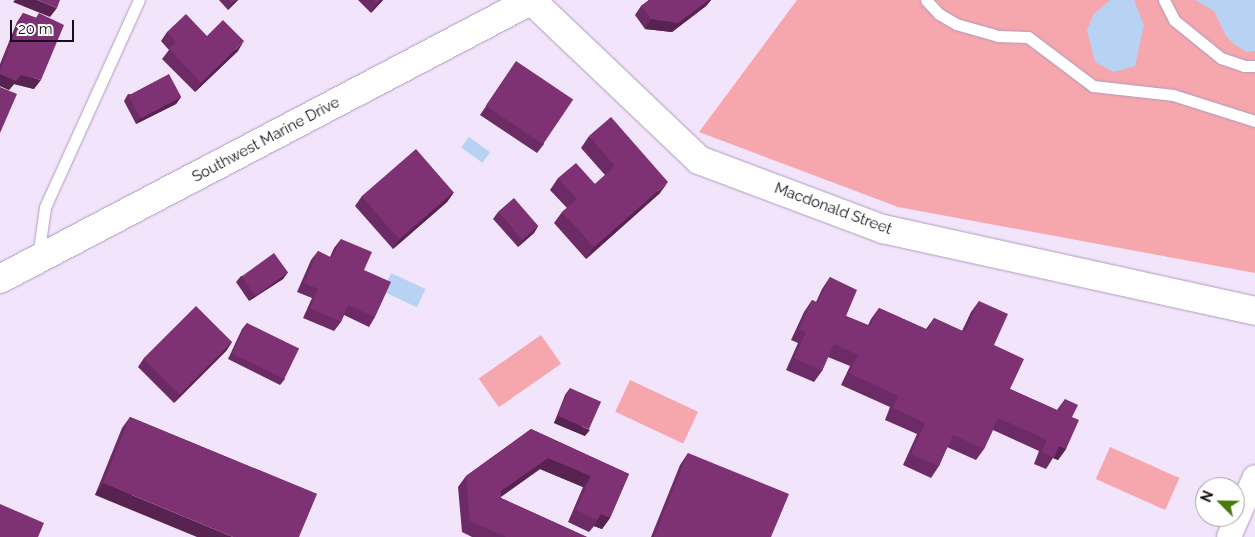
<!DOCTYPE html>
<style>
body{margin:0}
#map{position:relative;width:1255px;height:537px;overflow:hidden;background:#f2e4fa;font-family:Raleway,sans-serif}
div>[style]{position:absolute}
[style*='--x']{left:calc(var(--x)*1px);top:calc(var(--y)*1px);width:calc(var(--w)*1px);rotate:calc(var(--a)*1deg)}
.green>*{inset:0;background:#f6a6ad;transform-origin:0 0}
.water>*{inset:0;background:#b7d2f2;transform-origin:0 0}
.roads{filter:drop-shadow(0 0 1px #b09abc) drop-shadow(0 0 1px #b09abc)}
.service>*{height:11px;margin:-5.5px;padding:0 5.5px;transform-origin:5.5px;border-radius:5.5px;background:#fff}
.minor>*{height:24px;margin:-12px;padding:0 12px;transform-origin:12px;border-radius:12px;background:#fff}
.tertiary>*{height:28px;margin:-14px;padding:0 14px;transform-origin:14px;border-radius:14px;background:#fff}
.secondary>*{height:28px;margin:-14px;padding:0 14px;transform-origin:14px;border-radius:14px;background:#fff}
.wall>*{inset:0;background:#6c2b64}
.shaded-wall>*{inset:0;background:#582351}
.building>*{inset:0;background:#7e3274;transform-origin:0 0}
span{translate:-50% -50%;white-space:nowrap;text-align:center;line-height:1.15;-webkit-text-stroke:5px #fff;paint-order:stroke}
.street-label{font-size:15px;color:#160e1a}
.north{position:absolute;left:1195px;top:477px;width:50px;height:50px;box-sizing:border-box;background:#fff;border:1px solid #a29fa3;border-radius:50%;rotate:293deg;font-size:14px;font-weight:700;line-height:20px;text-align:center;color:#160e1a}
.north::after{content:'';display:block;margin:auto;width:18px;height:22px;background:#477c0d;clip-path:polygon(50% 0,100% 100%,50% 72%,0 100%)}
.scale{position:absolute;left:10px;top:20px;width:64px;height:22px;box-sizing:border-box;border:2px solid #160e1a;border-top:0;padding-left:6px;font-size:15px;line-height:18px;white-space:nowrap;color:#160e1a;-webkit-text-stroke:4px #fff;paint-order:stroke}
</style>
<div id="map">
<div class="green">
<div style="clip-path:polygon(797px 0,1255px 0,1255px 273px,898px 207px,699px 132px)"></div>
<div style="left:541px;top:335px;width:35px;height:76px;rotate:55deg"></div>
<div style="left:630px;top:380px;width:75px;height:35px;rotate:25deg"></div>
<div style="left:1110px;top:447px;width:76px;height:35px;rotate:24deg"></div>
</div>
<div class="water">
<div style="clip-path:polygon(1110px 0,1134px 0,1144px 25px,1135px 66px,1114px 72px,1095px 62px,1087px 30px,1094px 14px)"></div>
<div style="clip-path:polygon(1195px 0,1255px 0,1255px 51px,1247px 52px,1235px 45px,1226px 36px,1214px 11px)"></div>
<div style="left:469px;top:137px;width:26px;height:13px;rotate:36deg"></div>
<div style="left:391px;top:273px;width:38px;height:20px;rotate:25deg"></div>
</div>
<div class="roads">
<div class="service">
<div style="--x:926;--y:0;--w:19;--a:47"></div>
<div style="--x:939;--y:14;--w:20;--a:30"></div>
<div style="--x:956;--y:24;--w:44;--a:15.9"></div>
<div style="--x:998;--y:36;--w:30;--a:2"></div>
<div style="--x:1028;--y:37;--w:81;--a:37"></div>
<div style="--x:1093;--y:86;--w:81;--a:6.4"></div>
<div style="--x:1173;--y:95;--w:86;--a:17.6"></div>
<div style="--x:1164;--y:0;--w:22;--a:63"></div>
<div style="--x:1174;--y:20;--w:60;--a:39"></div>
<div style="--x:1221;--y:58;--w:24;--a:19"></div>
<div style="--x:1244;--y:66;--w:11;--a:0"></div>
<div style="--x:38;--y:257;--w:50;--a:-82"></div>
<div style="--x:45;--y:207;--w:227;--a:-65.6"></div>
</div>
<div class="minor">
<div style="--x:1229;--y:537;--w:65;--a:-66.6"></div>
</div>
<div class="tertiary">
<div style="--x:531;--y:0;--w:232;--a:43.6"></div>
<div style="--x:699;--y:160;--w:197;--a:20.6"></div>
<div style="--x:883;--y:229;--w:381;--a:12.4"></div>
</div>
<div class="secondary">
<div style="--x:0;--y:279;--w:601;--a:-27.67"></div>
</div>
</div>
<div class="wall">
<div style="clip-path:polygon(219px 0,238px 0,228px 10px)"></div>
<div style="clip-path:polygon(358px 0,383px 0,371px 13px)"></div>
<div style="clip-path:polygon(649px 0,711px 0,706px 6px,672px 32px,645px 29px,635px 15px,641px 6px)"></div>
<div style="clip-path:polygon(23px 13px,36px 18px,39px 13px,34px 89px,14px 84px,9px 90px,0 86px,0 64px,17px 22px)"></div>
<div style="clip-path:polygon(167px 32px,207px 36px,238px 51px,195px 92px,162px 59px,169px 50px,161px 41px)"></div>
<div style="clip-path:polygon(510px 71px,544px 144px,537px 153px,480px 115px)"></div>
<div style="clip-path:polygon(128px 94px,181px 97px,176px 104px,136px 124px,124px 101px)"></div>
<div style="clip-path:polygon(589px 136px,660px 193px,586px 259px,554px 223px,562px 212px,567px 208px,550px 190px,558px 178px,595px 184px,605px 175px,581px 148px)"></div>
<div style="clip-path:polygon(454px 192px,447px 202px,393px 249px,355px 206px,362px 196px)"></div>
<div style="clip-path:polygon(498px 212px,538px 226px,534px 233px,518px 247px,493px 219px)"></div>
<div style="clip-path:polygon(341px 239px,364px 270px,375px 317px,369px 327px,344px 315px,341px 322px,334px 331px,303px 318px,312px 298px,297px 292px,311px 260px,318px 251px,330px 257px,334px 248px)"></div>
<div style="clip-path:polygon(288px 272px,283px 279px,249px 301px,236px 282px,241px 276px)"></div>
<div style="clip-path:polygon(830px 277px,846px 316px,868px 325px,871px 319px,879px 308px,926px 329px,934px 318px,962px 331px,971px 312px,979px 301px,994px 345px,1010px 389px,1057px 410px,1065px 399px,1072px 417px,1066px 449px,1058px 460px,1053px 458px,1046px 469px,1034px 464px,1039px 451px,993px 430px,984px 449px,976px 460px,947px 447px,939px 466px,931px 478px,903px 465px,917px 434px,885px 420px,890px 407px,841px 385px,850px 366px,828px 357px,822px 371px,814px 382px,786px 370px,798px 343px,791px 340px,804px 312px,812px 300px,816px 302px,822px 289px)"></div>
<div style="clip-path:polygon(247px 323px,285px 379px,280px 385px,228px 359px,242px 329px)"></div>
<div style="clip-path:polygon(232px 342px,226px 351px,174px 403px,138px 367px,144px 358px)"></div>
<div style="clip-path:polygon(570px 388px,585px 436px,554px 423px,565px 395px)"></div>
<div style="clip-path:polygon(130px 417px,317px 494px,95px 495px,122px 428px)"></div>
<div style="clip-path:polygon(531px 429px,629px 474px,610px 518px,602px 529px,594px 526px,589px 532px,568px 522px,583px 487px,540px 469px,501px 497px,501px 498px,587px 537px,472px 537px,462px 532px,458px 487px,466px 476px)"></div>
<div style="clip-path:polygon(688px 453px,771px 537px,651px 537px,680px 465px)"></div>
</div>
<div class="shaded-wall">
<div style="clip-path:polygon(15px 0,37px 0,57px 8px,50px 17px,13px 2px)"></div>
<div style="clip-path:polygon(236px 0,238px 0,228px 10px,232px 3px)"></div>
<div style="clip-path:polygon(380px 0,383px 0,371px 13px,377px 4px)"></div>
<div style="clip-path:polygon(709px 0,711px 0,706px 6px,672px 32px,645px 29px,651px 19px)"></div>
<div style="clip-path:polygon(244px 41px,238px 51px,195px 92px,201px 83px)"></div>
<div style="clip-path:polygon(0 74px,21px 75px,41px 80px,34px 89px,14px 84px,9px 90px,0 86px)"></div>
<div style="clip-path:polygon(181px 97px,176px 104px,136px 124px,140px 118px)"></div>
<div style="clip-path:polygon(668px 182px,660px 193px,586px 259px,594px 247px)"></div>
<div style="clip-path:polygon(454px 192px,447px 202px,393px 249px,399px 240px)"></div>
<div style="clip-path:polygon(538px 226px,534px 233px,518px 247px,523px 240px)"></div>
<div style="clip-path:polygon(288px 272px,283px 279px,249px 301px,254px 295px)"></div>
<div style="clip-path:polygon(232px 342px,226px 351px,174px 403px,180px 394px)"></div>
<div style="clip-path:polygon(558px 416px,590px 430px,585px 436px,554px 423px)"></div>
<div style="clip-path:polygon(1059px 446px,1066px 449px,1058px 460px,1053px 458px)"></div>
<div style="clip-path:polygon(548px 458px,591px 476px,583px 487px,540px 469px,493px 502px,501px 491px)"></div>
<div style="clip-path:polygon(103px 483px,233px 537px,197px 537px,95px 495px)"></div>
<div style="clip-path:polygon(601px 514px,610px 518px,602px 529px,594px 526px)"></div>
</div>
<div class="building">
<div style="clip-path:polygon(37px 0,60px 0,57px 8px)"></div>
<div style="clip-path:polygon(229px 0,236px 0,232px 3px)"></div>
<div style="clip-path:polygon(373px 0,380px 0,377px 4px)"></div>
<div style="clip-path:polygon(649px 0,709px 0,678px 23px,651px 19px,641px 6px)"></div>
<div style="clip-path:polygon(23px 13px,37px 18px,39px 13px,64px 25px,41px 80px,21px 75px,16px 81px,0 74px,0 71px)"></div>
<div style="clip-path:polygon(186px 14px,207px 36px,223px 20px,244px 41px,201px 83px,169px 49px,176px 42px,167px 32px)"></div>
<div style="left:516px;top:61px;width:69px;height:54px;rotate:34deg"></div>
<div style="left:169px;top:74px;width:26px;height:46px;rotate:62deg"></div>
<div style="clip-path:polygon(0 87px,17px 94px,0 133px)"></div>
<div style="clip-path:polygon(611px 117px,668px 182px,594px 247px,562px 212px,577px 199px,558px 178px,576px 163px,595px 184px,615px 166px,589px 136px)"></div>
<div style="left:416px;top:149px;width:57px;height:72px;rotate:49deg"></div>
<div style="left:514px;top:198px;width:37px;height:21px;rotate:49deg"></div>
<div style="clip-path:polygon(341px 239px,372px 252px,364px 270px,391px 282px,375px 317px,348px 305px,341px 322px,310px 308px,318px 289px,304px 283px,318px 251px,332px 258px)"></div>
<div style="left:274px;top:253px;width:24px;height:40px;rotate:54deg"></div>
<div style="clip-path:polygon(830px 277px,857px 290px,846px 316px,870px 326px,879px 308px,928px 330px,934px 318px,965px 332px,979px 301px,1008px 314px,994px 345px,1024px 359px,1010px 389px,1059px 411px,1065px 399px,1078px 405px,1072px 417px,1079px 420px,1066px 449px,1059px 446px,1054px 458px,1042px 452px,1047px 440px,998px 418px,984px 449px,953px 435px,939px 466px,911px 454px,925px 423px,893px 408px,898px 396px,849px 373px,858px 355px,834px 344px,822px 371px,794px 358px,806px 332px,799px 329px,812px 300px,818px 303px)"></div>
<div style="left:196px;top:306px;width:51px;height:74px;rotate:45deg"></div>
<div style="left:247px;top:323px;width:58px;height:34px;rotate:26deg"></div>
<div style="left:570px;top:388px;width:34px;height:30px;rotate:24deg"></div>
<div style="clip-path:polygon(130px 417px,317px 494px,299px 537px,233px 537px,103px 483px)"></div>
<div style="clip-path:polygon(531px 429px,629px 474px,610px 518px,601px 514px,597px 520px,576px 510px,591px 476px,548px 458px,501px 491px,501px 498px,587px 537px,506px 537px,470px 521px,466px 476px)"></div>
<div style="clip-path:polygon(688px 453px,789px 494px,771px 537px,654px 537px)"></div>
<div style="clip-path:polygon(0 504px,44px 523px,38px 537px,0 537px)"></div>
</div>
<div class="street-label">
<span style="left:266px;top:140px;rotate:-28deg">Southwest Marine Drive</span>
<span style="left:833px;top:209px;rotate:20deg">Macdonald Street</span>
</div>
<div class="north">N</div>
<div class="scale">20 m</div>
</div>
